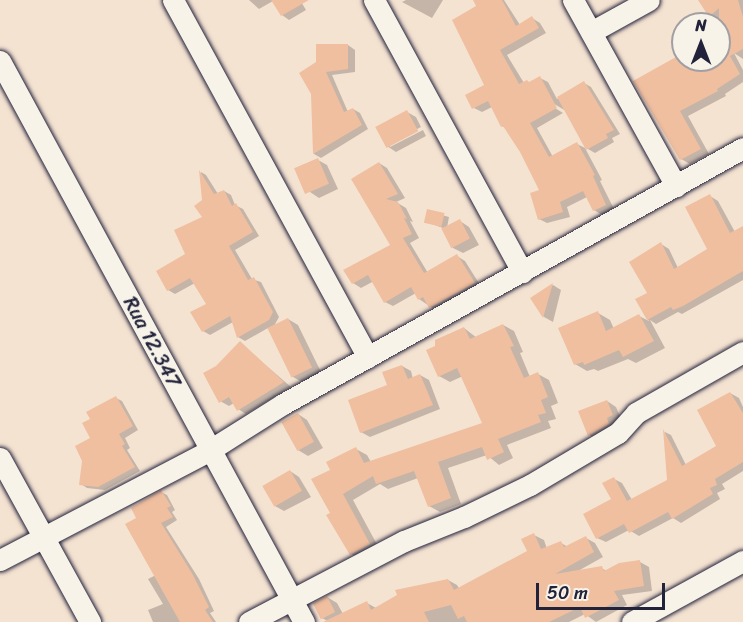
<!DOCTYPE html>
<style>
body{margin:0}
#map{position:relative;width:743px;height:622px;overflow:hidden;background:#f5e3d2;font-family:Sriracha,sans-serif}
div>[style]{position:absolute}
[style*='--x']{left:calc(var(--x)*1px);top:calc(var(--y)*1px);width:calc(var(--w)*1px);rotate:calc(var(--a)*1deg)}
.shadow>*{inset:0;background:#0003}
.building>*{inset:0;background:#f0bfa0;transform-origin:0 0}
.roads{filter:drop-shadow(0 0 2px #22223b) drop-shadow(0 0 2px #22223b)}
.minor>*{height:21px;margin:-10.5px;padding:0 10.5px;transform-origin:10.5px;border-radius:10.5px;background:#f7f3e8}
span{translate:-50% -50%;white-space:nowrap;text-align:center;line-height:1.15;-webkit-text-stroke:6px #f7f3e8;paint-order:stroke}
.street-label{font-size:20px;color:#22223b}
.north{position:absolute;left:671px;top:12px;width:60px;height:60px;box-sizing:border-box;background:#f7f3e8;border:2px solid #a29fa3;border-radius:50%;rotate:0deg;font-size:16px;font-weight:700;line-height:24px;text-align:center;color:#22223b}
.north::after{content:'';display:block;margin:auto;width:21px;height:27px;background:#22223b;clip-path:polygon(50% 0,100% 100%,50% 72%,0 100%)}
.scale{position:absolute;left:536px;top:583px;width:129px;height:27px;box-sizing:border-box;border:3px solid #22223b;border-top:0;padding-left:8px;font-size:18px;line-height:21px;white-space:nowrap;color:#22223b;-webkit-text-stroke:4px #f7f3e8;paint-order:stroke}
</style>
<div id="map">
<div class="shadow">
<div style="clip-path:polygon(249px 0,300px 0,306px 10px,289px 20px,282px 15px,273px 1px,259px 9px)"></div>
<div style="clip-path:polygon(406px 0,443px 0,432px 18px,402px 2px)"></div>
<div style="clip-path:polygon(475px 0,504px 0,520px 25px,532px 18px,540px 23px,546px 33px,507px 55px,524px 83px,530px 83px,540px 78px,548px 82px,557px 99px,584px 83px,591px 87px,620px 134px,612px 138px,614px 142px,595px 153px,588px 149px,566px 111px,551px 102px,550px 105px,563px 113px,537px 128px,553px 157px,577px 144px,585px 148px,602px 180px,600px 181px,614px 209px,602px 215px,594px 210px,587px 197px,567px 207px,570px 217px,547px 223px,539px 219px,541px 191px,521px 151px,507px 129px,502px 126px,492px 107px,482px 112px,474px 108px,486px 86px,478px 7px)"></div>
<div style="clip-path:polygon(703px 0,743px 0,743px 59px,734px 53px,743px 70px,743px 82px,725px 94px,726px 96px,688px 116px,709px 154px,690px 164px,681px 159px,635px 82px,683px 55px,683px 60px,719px 60px,719px 24px,715px 24px,701px 1px)"></div>
<div style="clip-path:polygon(348px 45px,355px 50px,355px 72px,332px 75px,348px 112px,353px 109px,360px 113px,368px 129px,321px 158px,314px 154px,313px 94px,318px 63px)"></div>
<div style="clip-path:polygon(407px 112px,416px 117px,421px 127px,390px 143px,390px 147px,423px 130px,426px 136px,396px 152px,387px 146px)"></div>
<div style="clip-path:polygon(318px 160px,327px 165px,338px 189px,319px 198px,310px 192px)"></div>
<div style="clip-path:polygon(379px 163px,387px 168px,405px 198px,396px 202px,406px 208px,413px 222px,410px 221px,419px 238px,410px 243px,428px 273px,457px 256px,465px 261px,482px 288px,438px 312px,419px 299px,416px 293px,393px 306px,385px 302px,374px 281px,361px 288px,353px 283px,392px 246px)"></div>
<div style="clip-path:polygon(201px 172px,206px 175px,218px 194px,224px 191px,231px 195px,235px 205px,243px 209px,259px 236px,235px 250px,252px 279px,261px 282px,279px 317px,274px 326px,288px 319px,298px 325px,321px 372px,302px 382px,293px 377px,268px 328px,245px 341px,238px 337px,233px 322px,210px 335px,203px 331px,208px 304px,195px 283px,175px 294px,168px 290px,204px 218px)"></div>
<div style="clip-path:polygon(710px 196px,718px 201px,735px 232px,743px 227px,743px 280px,682px 314px,678px 312px,656px 324px,650px 320px,665px 348px,636px 363px,628px 359px,598px 371px,594px 369px,587px 371px,575px 364px,598px 313px,610px 320px,614px 329px,639px 316px,649px 321px,637px 300px,649px 293px,661px 244px,669px 249px,678px 268px,709px 250px)"></div>
<div style="clip-path:polygon(428px 211px,449px 217px,447px 228px,460px 221px,469px 227px,479px 245px,463px 253px,453px 248px,443px 228px,426px 222px)"></div>
<div style="clip-path:polygon(553px 285px,561px 290px,553px 322px,544px 317px,532px 298px)"></div>
<div style="clip-path:polygon(503px 325px,514px 331px,523px 352px,520px 353px,530px 377px,538px 374px,549px 380px,558px 403px,551px 406px,556px 419px,548px 421px,551px 428px,507px 445px,513px 458px,499px 465px,487px 455px,448px 468px,461px 504px,440px 512px,429px 506px,418px 478px,388px 489px,380px 484px,353px 500px,380px 550px,362px 560px,351px 554px,332px 514px,332px 470px,356px 449px,367px 455px,371px 462px,484px 424px,463px 376px,450px 382px,439px 376px,464px 328px,477px 338px)"></div>
<div style="clip-path:polygon(240px 343px,291px 387px,246px 414px,238px 409px,234px 403px,229px 406px,220px 401px,217px 367px)"></div>
<div style="clip-path:polygon(402px 366px,411px 371px,413px 379px,420px 375px,429px 380px,440px 409px,370px 437px,361px 432px)"></div>
<div style="clip-path:polygon(730px 393px,739px 398px,743px 407px,743px 471px,722px 484px,725px 489px,717px 493px,720px 499px,681px 523px,673px 518px,639px 536px,629px 530px,606px 542px,597px 538px,613px 500px,614px 479px,622px 483px,632px 500px,668px 481px,665px 432px,671px 435px,686px 465px,718px 447px)"></div>
<div style="clip-path:polygon(116px 398px,122px 401px,138px 430px,125px 438px,130px 448px,127px 450px,140px 471px,105px 490px,87px 488px,81px 484px,92px 439px)"></div>
<div style="clip-path:polygon(607px 401px,616px 407px,622px 421px,599px 440px,589px 435px)"></div>
<div style="clip-path:polygon(298px 414px,307px 420px,323px 448px,308px 456px,298px 450px)"></div>
<div style="clip-path:polygon(290px 471px,299px 477px,311px 497px,284px 511px,275px 506px)"></div>
<div style="clip-path:polygon(161px 492px,167px 495px,175px 510px,172px 512px,177px 520px,166px 527px,199px 579px,214px 611px,210px 613px,216px 622px,153px 622px,148px 610px,163px 604px,148px 579px,156px 575px,138px 518px)"></div>
<div style="clip-path:polygon(534px 535px,544px 540px,547px 549px,561px 543px,568px 547px,586px 538px,595px 543px,603px 557px,578px 571px,601px 568px,607px 571px,640px 562px,649px 567px,652px 591px,622px 595px,627px 605px,596px 622px,585px 614px,569px 622px,493px 622px,529px 552px)"></div>
<div style="clip-path:polygon(448px 580px,457px 585px,480px 622px,329px 622px,322px 618px,327px 597px,337px 603px,343px 614px,367px 603px,376px 608px)"></div>
</div>
<div class="building">
<div style="clip-path:polygon(271px 0,309px 0,281px 16px)"></div>
<div style="clip-path:polygon(473px 0,502px 0,516px 26px,532px 16px,539px 28px,500px 50px,519px 84px,527px 80px,529px 82px,540px 76px,557px 108px,530px 123px,549px 157px,577px 142px,595px 175px,593px 176px,606px 205px,593px 211px,583px 191px,560px 202px,563px 212px,538px 220px,530px 193px,539px 190px,520px 152px,503px 126px,501px 127px,488px 101px,472px 109px,465px 95px,484px 85px,452px 20px,476px 6px)"></div>
<div style="clip-path:polygon(698px 0,738px 0,743px 17px,743px 49px,730px 56px,740px 74px,717px 89px,718px 91px,680px 111px,701px 149px,680px 160px,633px 81px,683px 53px,683px 60px,719px 60px,719px 8px,709px 17px)"></div>
<div style="clip-path:polygon(316px 44px,348px 44px,348px 69px,326px 72px,344px 112px,353px 108px,362px 125px,313px 154px,311px 94px,299px 73px,316px 62px)"></div>
<div style="clip-path:polygon(584px 81px,614px 130px,606px 134px,608px 138px,586px 150px,557px 97px)"></div>
<div style="left:407px;top:110px;width:24px;height:36px;rotate:62deg"></div>
<div style="left:318px;top:158px;width:28px;height:26px;rotate:67deg"></div>
<div style="clip-path:polygon(379px 162px,398px 194px,386px 199px,398px 202px,407px 219px,404px 218px,412px 234px,403px 238px,424px 273px,457px 254px,475px 283px,429px 308px,423px 297px,418px 300px,411px 287px,384px 303px,368px 275px,352px 284px,343px 270px,390px 245px,351px 179px)"></div>
<div style="clip-path:polygon(199px 170px,214px 194px,224px 190px,232px 206px,236px 203px,253px 232px,229px 246px,248px 280px,254px 277px,273px 312px,269px 320px,237px 338px,230px 316px,202px 332px,190px 312px,206px 304px,190px 278px,167px 291px,156px 271px,185px 254px,174px 230px,202px 217px,194px 206px,202px 200px)"></div>
<div style="clip-path:polygon(710px 194px,730px 233px,743px 226px,743px 271px,683px 306px,673px 310px,671px 307px,647px 320px,635px 299px,647px 293px,629px 262px,661px 242px,674px 269px,707px 249px,685px 207px)"></div>
<div style="left:427px;top:209px;width:18px;height:14px;rotate:13deg"></div>
<div style="left:460px;top:219px;width:22px;height:21px;rotate:63deg"></div>
<div style="clip-path:polygon(553px 283px,543px 318px,530px 298px)"></div>
<div style="clip-path:polygon(598px 311px,606px 331px,639px 314px,654px 341px,623px 357px,619px 350px,584px 365px,583px 362px,574px 365px,558px 328px)"></div>
<div style="left:288px;top:318px;width:55px;height:23px;rotate:64deg"></div>
<div style="clip-path:polygon(503px 324px,514px 346px,510px 347px,524px 378px,538px 372px,548px 397px,541px 400px,546px 413px,538px 415px,541px 422px,498px 439px,504px 452px,487px 460px,482px 447px,438px 462px,451px 498px,428px 507px,414px 471px,376px 484px,373px 476px,343px 494px,370px 544px,350px 555px,326px 515px,330px 513px,311px 479px,330px 470px,326px 462px,356px 447px,364px 463px,482px 423px,457px 368px,438px 377px,426px 350px,435px 346px,435px 340px,464px 327px,470px 339px)"></div>
<div style="clip-path:polygon(240px 341px,284px 382px,237px 411px,229px 397px,219px 403px,203px 373px,216px 366px)"></div>
<div style="clip-path:polygon(402px 365px,408px 379px,420px 374px,433px 405px,360px 433px,348px 400px,387px 385px,382px 372px)"></div>
<div style="clip-path:polygon(730px 392px,743px 413px,743px 462px,715px 479px,717px 485px,710px 488px,713px 494px,672px 519px,668px 512px,629px 533px,624px 524px,596px 539px,583px 514px,611px 499px,602px 483px,614px 477px,627px 501px,667px 480px,663px 429px,682px 466px,716px 446px,697px 410px)"></div>
<div style="clip-path:polygon(116px 396px,133px 426px,119px 434px,125px 444px,122px 446px,135px 467px,98px 487px,79px 485px,82px 461px,75px 446px,90px 438px,82px 423px,90px 419px,86px 412px)"></div>
<div style="clip-path:polygon(607px 400px,613px 415px,607px 418px,609px 424px,588px 436px,578px 411px)"></div>
<div style="left:298px;top:413px;width:33px;height:19px;rotate:61deg"></div>
<div style="left:290px;top:470px;width:24px;height:32px;rotate:60deg"></div>
<div style="clip-path:polygon(161px 490px,171px 506px,167px 508px,173px 517px,161px 523px,193px 575px,209px 607px,205px 610px,213px 622px,180px 622px,125px 524px,136px 518px,131px 508px)"></div>
<div style="clip-path:polygon(534px 533px,541px 549px,561px 541px,564px 547px,586px 536px,594px 552px,555px 574px,602px 566px,604px 571px,619px 563px,640px 560px,644px 586px,614px 591px,619px 600px,585px 618px,580px 607px,549px 622px,467px 622px,464px 616px,458px 619px,451px 605px,424px 612px,429px 622px,323px 622px,367px 601px,371px 610px,397px 595px,395px 590px,448px 579px,454px 590px,527px 551px,521px 539px)"></div>
<div style="left:327px;top:596px;width:18px;height:16px;rotate:63deg"></div>
</div>
<div class="roads">
<div class="minor">
<div style="--x:173;--y:0;--w:407;--a:61.4"></div>
<div style="--x:374;--y:0;--w:310;--a:61.4"></div>
<div style="--x:573;--y:0;--w:213;--a:61"></div>
<div style="--x:591;--y:32;--w:66;--a:-28.9"></div>
<div style="--x:0;--y:61;--w:638;--a:61.55"></div>
<div style="--x:0;--y:458;--w:187;--a:61.2"></div>
<div style="--x:0;--y:560;--w:237;--a:-27.6"></div>
<div style="--x:210;--y:450;--w:86;--a:-32.2"></div>
<div style="--x:283;--y:404;--w:526;--a:-29.1"></div>
<div style="--x:249;--y:622;--w:175;--a:-27.6"></div>
<div style="--x:404;--y:541;--w:65;--a:-21.8"></div>
<div style="--x:464;--y:517;--w:73;--a:-25.9"></div>
<div style="--x:530;--y:485;--w:102;--a:-30.6"></div>
<div style="--x:618;--y:433;--w:27;--a:-48"></div>
<div style="--x:636;--y:413;--w:123;--a:-29.7"></div>
<div style="--x:632;--y:622;--w:127;--a:-28.8"></div>
</div>
</div>
<div class="street-label">
<span style="left:152px;top:342px;rotate:62deg">Rua 12.347</span>
</div>
<div class="north">N</div>
<div class="scale">50 m</div>
</div>
